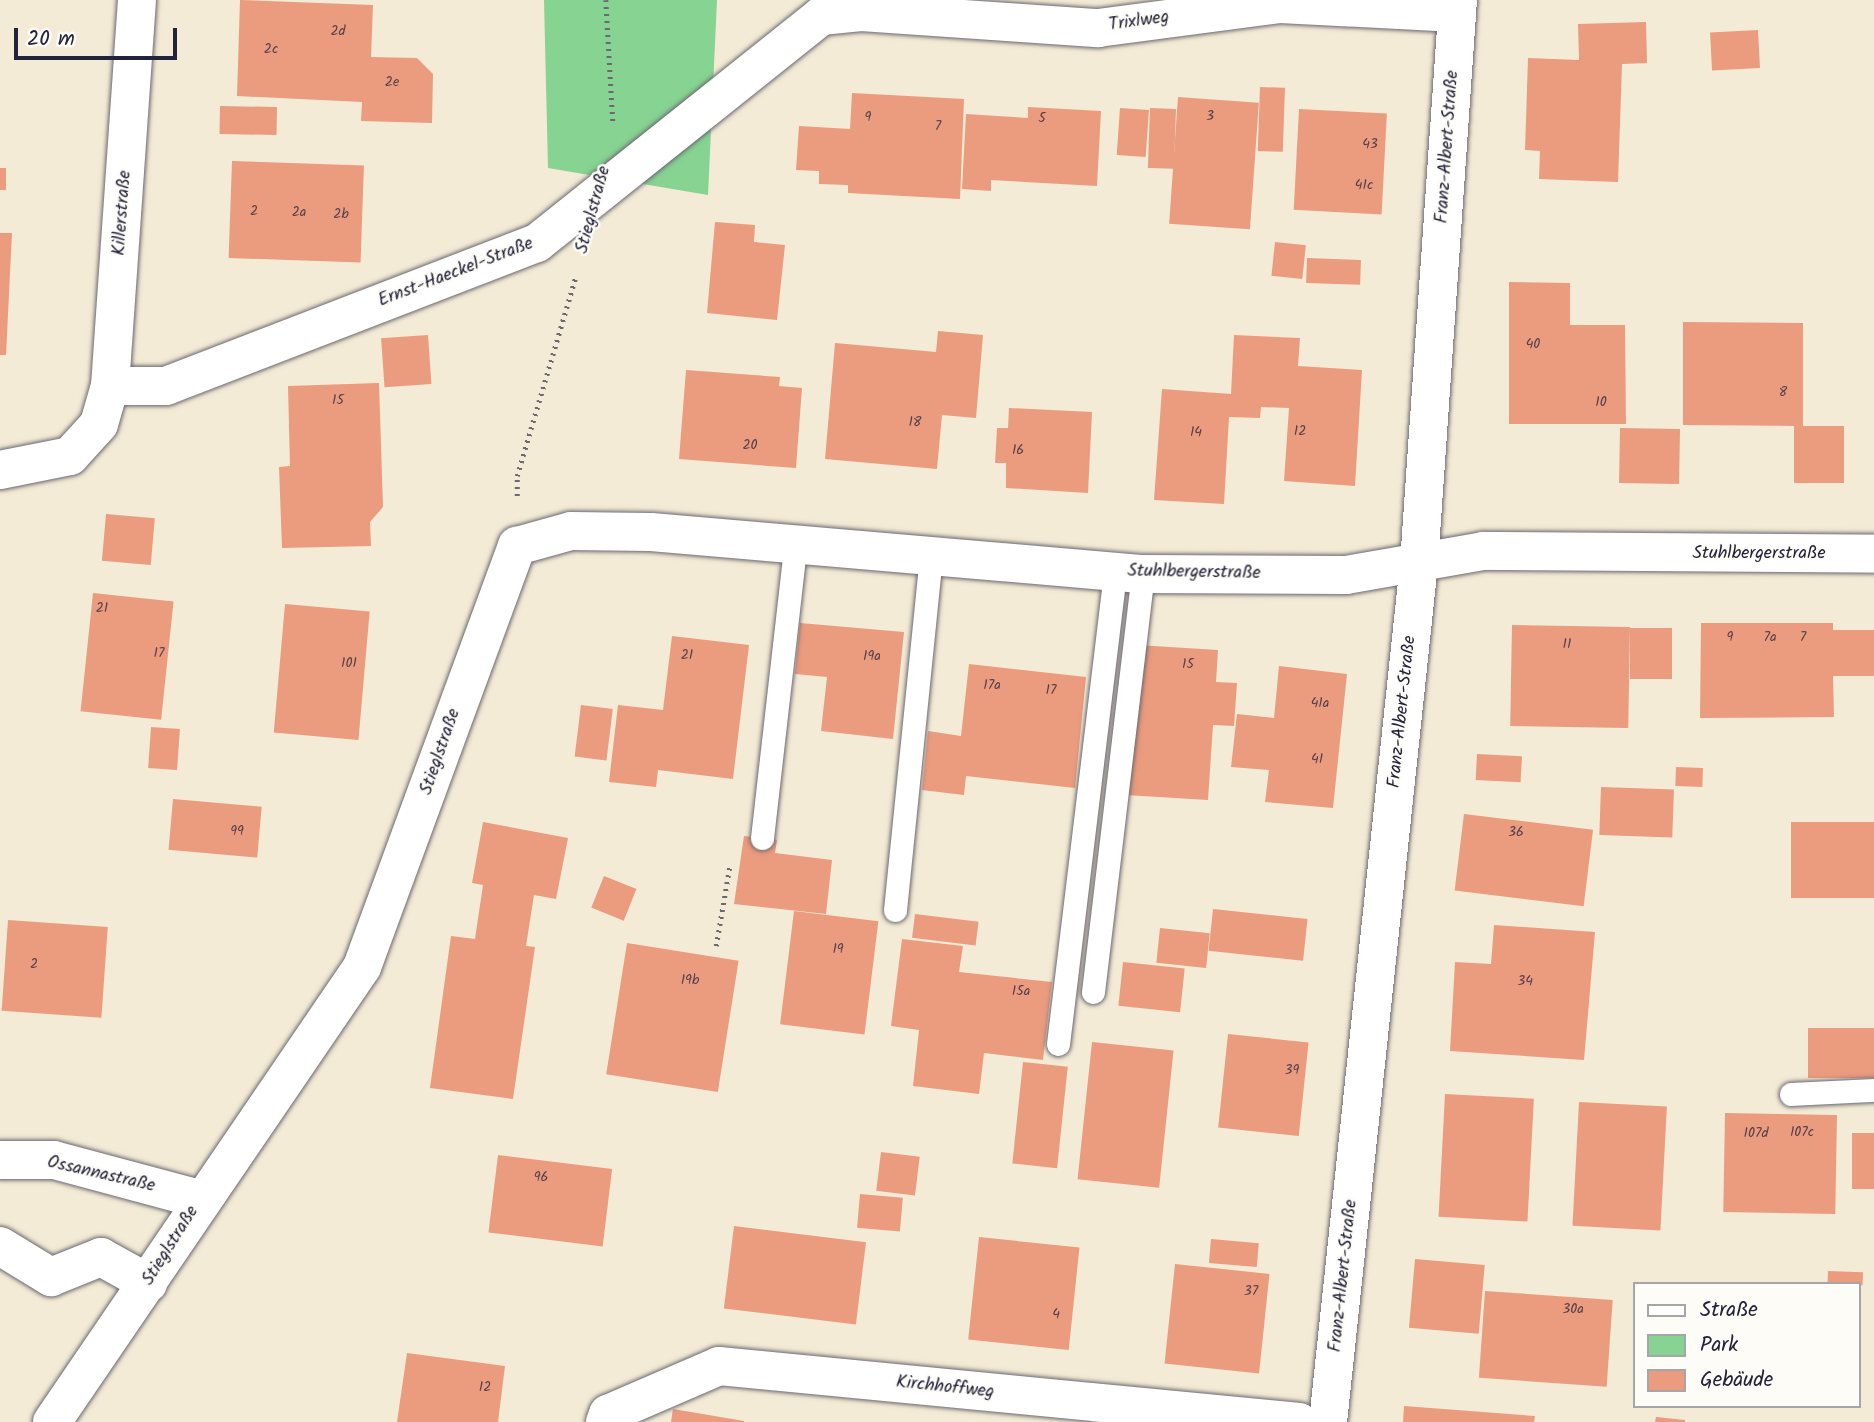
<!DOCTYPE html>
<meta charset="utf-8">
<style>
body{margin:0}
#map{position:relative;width:1874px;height:1422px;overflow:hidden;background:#f3ebd5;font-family:Kalam,sans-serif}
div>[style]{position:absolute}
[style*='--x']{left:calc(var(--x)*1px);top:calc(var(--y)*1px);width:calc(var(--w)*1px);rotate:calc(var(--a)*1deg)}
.green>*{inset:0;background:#86d392}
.building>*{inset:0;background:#eb9b7e;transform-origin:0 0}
.path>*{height:4.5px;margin-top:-2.25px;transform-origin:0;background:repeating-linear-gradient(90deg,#6b6871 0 2px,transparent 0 7px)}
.roads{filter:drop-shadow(0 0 2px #6b6871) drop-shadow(0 0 2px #6b6871)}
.service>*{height:23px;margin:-11.5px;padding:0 11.5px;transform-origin:11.5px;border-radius:11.5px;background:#fff}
.minor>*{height:38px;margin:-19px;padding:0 19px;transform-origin:19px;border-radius:19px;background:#fff}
span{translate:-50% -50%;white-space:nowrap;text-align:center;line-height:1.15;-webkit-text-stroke:5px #fdfcf7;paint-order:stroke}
.number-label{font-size:14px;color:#54404c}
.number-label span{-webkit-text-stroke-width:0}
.street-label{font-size:18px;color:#22223b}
.legend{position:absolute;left:1633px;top:1282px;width:228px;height:126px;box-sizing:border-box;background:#fdfcf7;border:2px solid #a5a5ac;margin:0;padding:9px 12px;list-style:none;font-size:21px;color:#22223b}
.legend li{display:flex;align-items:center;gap:14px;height:35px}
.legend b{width:35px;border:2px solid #a5a5ac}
.scale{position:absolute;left:14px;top:28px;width:163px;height:32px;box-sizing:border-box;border:4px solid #22223b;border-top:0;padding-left:9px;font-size:21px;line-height:24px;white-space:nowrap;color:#22223b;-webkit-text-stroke:5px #fdfcf7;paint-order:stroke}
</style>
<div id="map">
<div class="green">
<div style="clip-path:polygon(544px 0,717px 0,708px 195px,548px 168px)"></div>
</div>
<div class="building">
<div style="clip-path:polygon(240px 0,373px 5px,371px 57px,417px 58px,433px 74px,432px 123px,361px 121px,362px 102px,237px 96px)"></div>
<div style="clip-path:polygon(1646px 22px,1647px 63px,1622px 64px,1618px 182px,1539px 179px,1540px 151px,1525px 150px,1528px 58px,1579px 60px,1578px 24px)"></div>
<div style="left:1758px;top:30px;width:38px;height:48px;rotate:87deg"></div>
<div style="left:1260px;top:87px;width:25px;height:64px;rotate:2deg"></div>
<div style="clip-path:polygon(852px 93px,964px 99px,960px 199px,848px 193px,848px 185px,819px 184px,819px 171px,796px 170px,799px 126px,850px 129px)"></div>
<div style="left:1178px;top:97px;width:81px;height:127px;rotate:4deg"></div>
<div style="left:220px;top:106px;width:57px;height:28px;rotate:1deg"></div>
<div style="clip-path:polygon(1028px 107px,1101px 111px,1097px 186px,991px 180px,991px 191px,962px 189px,966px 114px,1028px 118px)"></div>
<div style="left:1120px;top:108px;width:29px;height:47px;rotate:4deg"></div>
<div style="left:1150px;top:108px;width:26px;height:60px;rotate:2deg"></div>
<div style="left:1299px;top:109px;width:88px;height:101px;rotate:3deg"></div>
<div style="left:232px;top:161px;width:132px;height:97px;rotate:2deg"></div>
<div style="left:0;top:168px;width:6px;height:22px"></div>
<div style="clip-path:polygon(715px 222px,755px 225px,754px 242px,785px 245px,777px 320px,707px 313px)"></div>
<div style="clip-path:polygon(0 233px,12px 233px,6px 355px,0 355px)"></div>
<div style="left:1275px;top:242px;width:31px;height:34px;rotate:6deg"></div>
<div style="left:1307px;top:258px;width:54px;height:25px;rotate:2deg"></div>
<div style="clip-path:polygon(1509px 282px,1570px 283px,1570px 325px,1625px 325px,1626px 424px,1509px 424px)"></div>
<div style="clip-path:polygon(1683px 322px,1803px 323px,1803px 426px,1844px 426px,1844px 483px,1794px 483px,1794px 426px,1683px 425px)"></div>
<div style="clip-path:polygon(938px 331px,983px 335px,976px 418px,942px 415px,937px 469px,825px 459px,835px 343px,936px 352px)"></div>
<div style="left:428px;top:335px;width:49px;height:47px;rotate:86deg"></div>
<div style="clip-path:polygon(1234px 335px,1300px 338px,1298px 366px,1362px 370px,1355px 486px,1284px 481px,1289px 408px,1261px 407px,1260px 418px,1229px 417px,1224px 504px,1154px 500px,1162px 389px,1231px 394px)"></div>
<div style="clip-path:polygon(686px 370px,780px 377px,779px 386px,802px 388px,796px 468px,679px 459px)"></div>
<div style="clip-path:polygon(379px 383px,383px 507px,370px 522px,371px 546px,282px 548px,279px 467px,290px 466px,288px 386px)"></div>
<div style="clip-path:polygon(1009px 408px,1092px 412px,1088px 493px,1006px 488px,1006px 463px,995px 463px,997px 428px,1008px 428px)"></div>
<div style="left:1620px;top:428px;width:60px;height:55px;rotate:1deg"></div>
<div style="left:106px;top:514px;width:49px;height:47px;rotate:5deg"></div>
<div style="left:93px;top:593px;width:81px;height:119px;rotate:6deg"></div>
<div style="left:285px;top:604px;width:85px;height:129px;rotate:5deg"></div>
<div style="clip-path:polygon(800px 623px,904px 632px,893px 739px,821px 731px,827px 677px,795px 674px)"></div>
<div style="clip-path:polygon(1701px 623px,1833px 623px,1833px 630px,1874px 630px,1874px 676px,1833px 676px,1834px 717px,1700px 718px)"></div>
<div style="left:1512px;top:625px;width:118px;height:101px;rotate:1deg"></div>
<div style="left:1630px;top:628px;width:42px;height:51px"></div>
<div style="clip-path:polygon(672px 636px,749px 645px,733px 779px,658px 770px,656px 787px,609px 782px,618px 705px,663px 710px)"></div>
<div style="clip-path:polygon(1137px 645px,1218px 650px,1216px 682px,1237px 683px,1234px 726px,1213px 725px,1208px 800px,1126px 795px)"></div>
<div style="clip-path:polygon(969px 664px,1086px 677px,1075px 788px,966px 776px,964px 795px,922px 790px,928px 731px,961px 736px)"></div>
<div style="clip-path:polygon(1279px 666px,1347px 674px,1333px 808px,1265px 802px,1269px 770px,1231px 767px,1237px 714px,1274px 718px)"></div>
<div style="left:581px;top:705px;width:32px;height:52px;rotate:7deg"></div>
<div style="left:151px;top:727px;width:29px;height:41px;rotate:4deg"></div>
<div style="left:1477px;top:754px;width:45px;height:26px;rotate:3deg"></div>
<div style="left:1676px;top:767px;width:27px;height:19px;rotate:2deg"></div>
<div style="left:1601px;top:787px;width:73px;height:48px;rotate:2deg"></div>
<div style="left:173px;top:799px;width:89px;height:51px;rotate:5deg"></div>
<div style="left:1464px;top:814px;width:130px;height:77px;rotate:7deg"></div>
<div style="clip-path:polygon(483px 822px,568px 838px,556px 899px,534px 895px,526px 946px,535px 947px,513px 1099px,430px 1088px,451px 936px,475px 939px,483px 885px,472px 883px)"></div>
<div style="left:1874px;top:822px;width:76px;height:83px;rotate:90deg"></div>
<div style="clip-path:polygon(744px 836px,777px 840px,775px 853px,832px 860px,826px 914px,734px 904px)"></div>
<div style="left:604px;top:876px;width:35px;height:34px;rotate:22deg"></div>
<div style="left:1213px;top:909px;width:95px;height:42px;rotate:6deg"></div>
<div style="left:794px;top:911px;width:85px;height:114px;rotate:7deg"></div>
<div style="left:915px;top:914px;width:64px;height:24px;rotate:7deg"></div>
<div style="left:8px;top:920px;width:100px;height:91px;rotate:4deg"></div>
<div style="clip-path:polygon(1494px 925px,1595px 932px,1584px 1060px,1450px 1051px,1455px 962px,1491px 964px)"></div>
<div style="left:1160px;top:928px;width:50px;height:35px;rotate:6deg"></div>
<div style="clip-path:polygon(902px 939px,963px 946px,959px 972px,1052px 982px,1043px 1060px,984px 1053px,979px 1094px,913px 1086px,919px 1030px,891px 1026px)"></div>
<div style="left:627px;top:943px;width:113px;height:133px;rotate:9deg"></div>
<div style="left:1123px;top:962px;width:62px;height:44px;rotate:6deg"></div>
<div style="left:1808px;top:1028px;width:66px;height:50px"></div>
<div style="left:1228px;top:1034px;width:81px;height:94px;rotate:6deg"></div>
<div style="left:1092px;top:1042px;width:82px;height:138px;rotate:6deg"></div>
<div style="left:1023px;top:1062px;width:45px;height:102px;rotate:6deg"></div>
<div style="left:1445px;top:1094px;width:89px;height:123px;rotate:3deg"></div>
<div style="left:1579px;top:1102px;width:88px;height:124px;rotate:3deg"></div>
<div style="left:1725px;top:1113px;width:112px;height:99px;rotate:1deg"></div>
<div style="left:1874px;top:1133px;width:56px;height:22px;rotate:90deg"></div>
<div style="left:881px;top:1152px;width:39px;height:39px;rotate:7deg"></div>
<div style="left:498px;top:1155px;width:115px;height:78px;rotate:7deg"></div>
<div style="left:860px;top:1194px;width:43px;height:34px;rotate:5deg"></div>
<div style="left:734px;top:1226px;width:133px;height:83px;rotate:7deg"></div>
<div style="left:979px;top:1237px;width:101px;height:103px;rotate:6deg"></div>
<div style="left:1211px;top:1239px;width:48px;height:24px;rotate:5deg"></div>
<div style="left:1415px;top:1259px;width:70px;height:69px;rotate:5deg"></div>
<div style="left:1175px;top:1264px;width:95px;height:100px;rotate:6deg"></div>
<div style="left:1828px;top:1271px;width:35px;height:13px;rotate:2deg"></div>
<div style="left:1485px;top:1291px;width:128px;height:87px;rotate:4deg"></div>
<div style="clip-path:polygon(407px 1353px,505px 1366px,498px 1422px,397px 1422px)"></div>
<div style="clip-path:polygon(1404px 1406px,1535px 1416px,1534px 1422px,1403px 1422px)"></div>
<div style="clip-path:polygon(673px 1409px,744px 1421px,744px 1422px,671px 1422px)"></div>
<div style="clip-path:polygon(1656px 1417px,1685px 1420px,1685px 1422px,1655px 1422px)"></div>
</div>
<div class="path">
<div style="--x:606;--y:0;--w:121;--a:86.7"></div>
<div style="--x:517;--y:496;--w:20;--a:-90"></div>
<div style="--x:517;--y:476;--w:209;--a:-73.6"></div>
<div style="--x:716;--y:946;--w:83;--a:-80.3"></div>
</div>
<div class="roads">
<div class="service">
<div style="--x:762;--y:838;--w:293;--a:-83.5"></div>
<div style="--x:895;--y:910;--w:355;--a:-84.2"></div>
<div style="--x:1093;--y:992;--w:421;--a:-83.2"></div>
<div style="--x:1058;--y:1044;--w:477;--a:-83.1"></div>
<div style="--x:1791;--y:1094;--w:83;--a:-2.8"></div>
</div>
<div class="minor">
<div style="--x:110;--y:386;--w:56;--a:0"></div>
<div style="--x:166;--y:386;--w:398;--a:-21.1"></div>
<div style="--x:537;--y:243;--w:364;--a:-38.6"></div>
<div style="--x:821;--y:16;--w:40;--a:-5.7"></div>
<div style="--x:861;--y:12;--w:238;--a:3.9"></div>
<div style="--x:1098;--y:28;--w:184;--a:-7.5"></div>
<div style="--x:1280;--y:4;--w:177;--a:2.9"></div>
<div style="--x:0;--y:470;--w:71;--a:-11.3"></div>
<div style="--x:70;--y:456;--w:43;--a:-47.8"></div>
<div style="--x:99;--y:424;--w:40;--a:-74"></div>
<div style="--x:110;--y:386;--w:387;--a:-86"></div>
<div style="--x:0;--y:1160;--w:54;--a:0"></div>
<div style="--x:54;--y:1160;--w:151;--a:15"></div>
<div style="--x:0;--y:1246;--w:60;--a:31.3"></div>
<div style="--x:51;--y:1277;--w:54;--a:-21.8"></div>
<div style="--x:101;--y:1257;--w:54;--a:29"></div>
<div style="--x:52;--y:1422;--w:551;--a:-55.73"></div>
<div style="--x:362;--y:967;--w:449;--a:-69.8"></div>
<div style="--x:517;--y:546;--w:56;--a:-15.5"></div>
<div style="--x:571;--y:531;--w:80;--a:0.7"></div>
<div style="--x:651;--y:532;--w:494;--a:4.9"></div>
<div style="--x:1143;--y:574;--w:203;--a:0.3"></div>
<div style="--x:1346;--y:575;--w:139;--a:-9.9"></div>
<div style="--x:1483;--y:551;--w:391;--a:0.4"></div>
<div style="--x:605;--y:1422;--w:9;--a:-69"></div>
<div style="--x:608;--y:1414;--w:121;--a:-23.4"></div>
<div style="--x:719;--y:1366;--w:583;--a:5.51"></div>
<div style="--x:1328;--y:1422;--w:864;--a:-83.95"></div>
<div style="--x:1419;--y:563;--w:564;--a:-86.04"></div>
</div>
</div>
<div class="number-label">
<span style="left:338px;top:31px">2d</span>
<span style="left:271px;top:49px">2c</span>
<span style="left:392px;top:82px">2e</span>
<span style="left:1210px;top:116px">3</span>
<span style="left:868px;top:117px">9</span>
<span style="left:1042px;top:118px">5</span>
<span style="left:938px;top:126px">7</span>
<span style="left:1370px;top:144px">43</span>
<span style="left:1364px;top:185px">41c</span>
<span style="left:254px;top:211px">2</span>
<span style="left:299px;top:212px">2a</span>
<span style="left:341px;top:214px">2b</span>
<span style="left:1533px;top:344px">40</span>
<span style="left:1783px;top:392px">8</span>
<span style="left:338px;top:400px">15</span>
<span style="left:1601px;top:402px">10</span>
<span style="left:915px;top:422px">18</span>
<span style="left:1300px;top:431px">12</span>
<span style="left:1196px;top:432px">14</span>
<span style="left:750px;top:445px">20</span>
<span style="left:1018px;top:450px">16</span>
<span style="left:102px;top:608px">21</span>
<span style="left:1730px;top:637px">9</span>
<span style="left:1770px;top:637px">7a</span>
<span style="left:1803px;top:637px">7</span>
<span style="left:1567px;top:644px">11</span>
<span style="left:159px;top:653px">17</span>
<span style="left:687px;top:655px">21</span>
<span style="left:872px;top:656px">19a</span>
<span style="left:349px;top:663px">101</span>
<span style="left:1188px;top:664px">15</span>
<span style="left:992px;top:685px">17a</span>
<span style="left:1051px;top:690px">17</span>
<span style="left:1320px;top:703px">41a</span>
<span style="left:1317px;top:759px">41</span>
<span style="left:237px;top:831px">99</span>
<span style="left:1516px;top:832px">36</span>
<span style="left:838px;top:949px">19</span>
<span style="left:34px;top:964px">2</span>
<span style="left:690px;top:980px">19b</span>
<span style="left:1525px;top:981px">34</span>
<span style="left:1021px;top:991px">15a</span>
<span style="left:1292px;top:1070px">39</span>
<span style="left:1802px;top:1132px">107c</span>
<span style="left:1756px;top:1133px">107d</span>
<span style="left:541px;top:1177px">96</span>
<span style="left:1251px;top:1291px">37</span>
<span style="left:1573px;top:1309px">30a</span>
<span style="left:1056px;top:1314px">4</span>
<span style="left:485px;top:1387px">12</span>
</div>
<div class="street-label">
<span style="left:1139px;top:22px;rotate:-8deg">Trixlweg</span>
<span style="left:1448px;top:147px;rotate:-86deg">Franz-Albert-Straße</span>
<span style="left:594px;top:210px;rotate:-75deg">Stieglstraße</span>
<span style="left:123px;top:213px;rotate:-86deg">Killerstraße</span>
<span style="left:456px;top:273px;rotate:-21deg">Ernst-Haeckel-Straße</span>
<span style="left:1759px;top:554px">Stuhlbergerstraße</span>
<span style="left:1194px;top:573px;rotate:1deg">Stuhlbergerstraße</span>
<span style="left:1403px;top:712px;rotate:-84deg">Franz-Albert-Straße</span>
<span style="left:441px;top:752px;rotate:-71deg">Stieglstraße</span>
<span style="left:101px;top:1175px;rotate:13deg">Ossannastraße</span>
<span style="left:171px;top:1246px;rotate:-58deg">Stieglstraße</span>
<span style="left:1344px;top:1276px;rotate:-84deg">Franz-Albert-Straße</span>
<span style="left:945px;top:1388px;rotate:6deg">Kirchhoffweg</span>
</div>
<ul class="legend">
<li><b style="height:9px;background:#fff"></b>Straße</li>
<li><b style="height:19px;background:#86d392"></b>Park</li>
<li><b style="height:19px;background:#eb9b7e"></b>Gebäude</li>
</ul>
<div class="scale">20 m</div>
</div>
